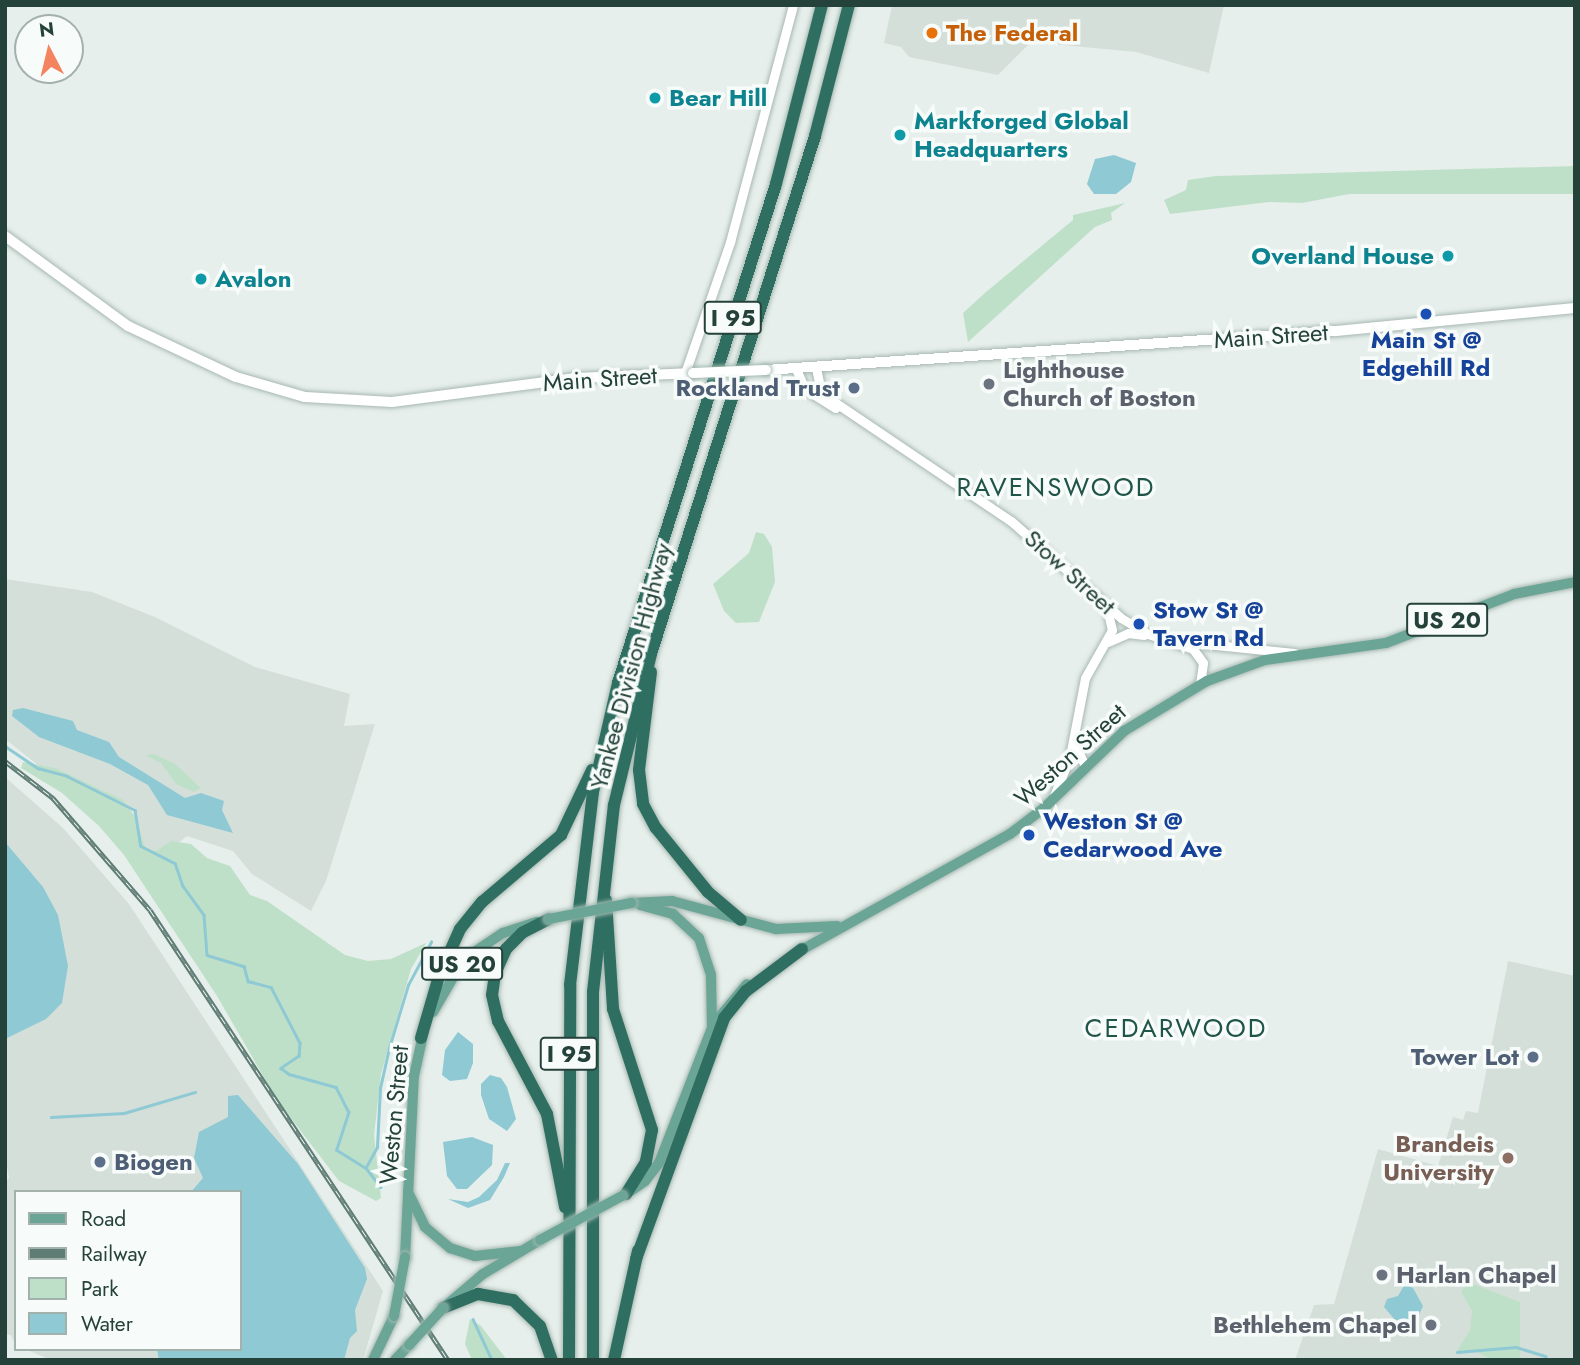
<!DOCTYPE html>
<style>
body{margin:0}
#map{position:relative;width:1580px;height:1365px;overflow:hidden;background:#e6efeb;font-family:Jost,sans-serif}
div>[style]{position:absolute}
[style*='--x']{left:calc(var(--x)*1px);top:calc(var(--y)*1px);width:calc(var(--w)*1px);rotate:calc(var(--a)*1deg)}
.built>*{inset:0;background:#d4dfda}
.green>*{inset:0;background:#bfe0c8}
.water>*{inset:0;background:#8ec9d4}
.stream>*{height:2.5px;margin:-1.25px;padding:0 1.25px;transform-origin:1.25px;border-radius:1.25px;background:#8ec9d4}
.roads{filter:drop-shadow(0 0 2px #a8b8b2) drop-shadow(0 0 2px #a8b8b2)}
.tertiary>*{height:9px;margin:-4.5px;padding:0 4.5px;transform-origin:4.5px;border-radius:4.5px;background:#fff}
.secondary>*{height:10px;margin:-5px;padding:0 5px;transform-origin:5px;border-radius:5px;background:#fff}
.primary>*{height:10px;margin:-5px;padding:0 5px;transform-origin:5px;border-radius:5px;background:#6aa596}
.motorway>*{height:12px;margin:-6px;padding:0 6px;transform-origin:6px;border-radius:6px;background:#2f6f62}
.rail>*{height:5px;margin-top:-2.5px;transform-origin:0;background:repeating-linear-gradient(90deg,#f7fbf9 0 8px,#5f7d75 0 16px);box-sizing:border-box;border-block:2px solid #5f7d75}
.bridges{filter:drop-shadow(0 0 2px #a4bbb3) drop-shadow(0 0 2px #a4bbb3)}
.secondary-bridge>*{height:10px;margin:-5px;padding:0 5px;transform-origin:5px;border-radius:5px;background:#fff}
.primary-bridge>*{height:10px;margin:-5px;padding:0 5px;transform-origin:5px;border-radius:5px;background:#6aa596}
.dots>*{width:19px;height:19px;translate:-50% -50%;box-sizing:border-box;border:4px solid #f7fbf9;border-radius:50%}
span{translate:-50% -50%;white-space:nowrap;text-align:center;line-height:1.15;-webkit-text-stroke:7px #f7fbf9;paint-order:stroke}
.shield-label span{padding:2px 5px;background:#f7fbf9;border:2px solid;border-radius:5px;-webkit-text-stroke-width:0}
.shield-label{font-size:23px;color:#24423a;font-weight:700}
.food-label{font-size:24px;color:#c56008;font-weight:700}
.left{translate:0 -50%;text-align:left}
.culture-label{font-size:24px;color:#0d838f;font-weight:700}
.right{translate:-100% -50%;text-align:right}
.street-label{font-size:24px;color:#24423a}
.transit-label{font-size:24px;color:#164399;font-weight:700}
.worship-label{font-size:24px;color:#5b616d;font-weight:700}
.service-label{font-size:24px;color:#4e5e75;font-weight:700}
.education-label{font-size:24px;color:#785e54;font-weight:700}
.neighbourhood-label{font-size:26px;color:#1f5548;letter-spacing:2px}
.frame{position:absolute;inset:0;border:7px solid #24423a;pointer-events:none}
.legend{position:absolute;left:14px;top:1190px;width:228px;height:161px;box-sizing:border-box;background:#f7fbf9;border:2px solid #a3b1ad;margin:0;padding:9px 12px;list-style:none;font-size:21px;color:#24423a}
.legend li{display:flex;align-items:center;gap:14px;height:35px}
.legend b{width:35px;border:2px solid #a3b1ad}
.north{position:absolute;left:14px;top:14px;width:70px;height:70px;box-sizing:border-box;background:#f7fbf9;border:2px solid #a3b1ad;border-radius:50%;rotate:353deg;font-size:19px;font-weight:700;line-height:28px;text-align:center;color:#24423a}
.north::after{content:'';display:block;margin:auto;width:24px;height:32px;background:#f4845f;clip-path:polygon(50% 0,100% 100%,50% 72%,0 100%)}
</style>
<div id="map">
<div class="built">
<div style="clip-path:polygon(892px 5px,1224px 5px,1209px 73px,1136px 52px,1031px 42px,998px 75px,909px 57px,901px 47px,884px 43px)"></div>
<div style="clip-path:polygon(5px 579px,92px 592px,155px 617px,255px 667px,350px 694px,344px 726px,375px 724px,326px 881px,311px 911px,252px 874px,233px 851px,187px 836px,164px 854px,151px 853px,142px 845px,136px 809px,39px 766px,5px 739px)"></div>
<div style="clip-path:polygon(5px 777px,63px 828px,129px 904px,383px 1291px,363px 1360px,51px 1360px,25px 1349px,240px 1349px,240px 1192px,16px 1192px,16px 1347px,11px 1335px,5px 1334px,5px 1183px,9px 1178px,5px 1154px)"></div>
<div style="clip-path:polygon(1508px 961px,1575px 976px,1575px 1360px,1295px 1360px,1314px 1305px,1334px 1304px,1378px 1149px,1438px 1166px,1453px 1117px,1463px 1120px,1466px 1111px,1478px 1113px)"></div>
</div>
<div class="green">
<div style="clip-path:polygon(1575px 166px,1575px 194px,1349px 194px,1302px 203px,1269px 202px,1170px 214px,1164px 200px,1186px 190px,1188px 180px,1216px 176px)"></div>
<div style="clip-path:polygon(1125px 203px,1111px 213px,1112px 220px,1095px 227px,968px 342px,963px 313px,986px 292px,1073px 220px,1073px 215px)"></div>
<div style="clip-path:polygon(756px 532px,764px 534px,772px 547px,775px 582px,759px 622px,736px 623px,724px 611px,713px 584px,749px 553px)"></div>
<div style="clip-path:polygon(154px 754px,175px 764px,201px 788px,194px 792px,176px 784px,161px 763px,145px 755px)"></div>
<div style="clip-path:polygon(23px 762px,55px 768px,123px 800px,134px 815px,146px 850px,156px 851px,171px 841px,191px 844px,207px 858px,230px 866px,250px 895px,267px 901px,345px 955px,368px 961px,391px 959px,426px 943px,411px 969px,381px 1074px,374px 1135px,381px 1198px,376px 1201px,339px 1181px,277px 1100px,217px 996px,124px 855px,99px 826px,62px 793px,21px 768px)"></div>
<div style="clip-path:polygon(1470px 1283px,1520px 1302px,1520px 1360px,1493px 1360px,1477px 1352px,1455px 1354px,1470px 1330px,1472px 1311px,1461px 1291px)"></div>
<div style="clip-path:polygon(470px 1319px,481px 1326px,507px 1360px,472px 1360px,465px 1344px)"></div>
</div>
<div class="water">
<div style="clip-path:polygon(1114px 155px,1136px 163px,1131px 182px,1116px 194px,1094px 194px,1087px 184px,1095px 159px)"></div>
<div style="clip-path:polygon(23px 708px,73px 721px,77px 730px,109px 742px,119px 757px,185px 798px,201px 793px,224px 801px,222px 810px,233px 833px,167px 815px,148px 785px,110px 764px,39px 737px,12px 716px,13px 710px)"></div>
<div style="clip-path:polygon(5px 842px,43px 887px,58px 915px,68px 966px,62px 1003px,46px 1019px,5px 1039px)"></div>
<div style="clip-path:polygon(458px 1032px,473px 1044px,473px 1063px,467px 1079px,450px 1081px,442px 1075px,445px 1050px)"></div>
<div style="clip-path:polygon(490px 1075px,501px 1078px,507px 1087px,516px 1119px,507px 1131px,489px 1119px,481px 1095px,481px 1084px)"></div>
<div style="clip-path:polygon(238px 1095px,298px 1164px,365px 1268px,367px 1279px,355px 1310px,357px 1331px,350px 1338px,344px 1360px,159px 1360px,157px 1349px,240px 1349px,240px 1192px,191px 1192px,203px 1178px,194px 1158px,199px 1132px,228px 1117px,228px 1096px)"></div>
<div style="clip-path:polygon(472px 1137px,493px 1145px,492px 1165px,467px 1189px,457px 1189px,447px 1176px,443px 1142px)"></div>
<div style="clip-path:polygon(505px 1163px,510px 1163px,504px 1177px,490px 1200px,468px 1208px,448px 1199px,468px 1202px,479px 1197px,497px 1180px)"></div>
<div style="clip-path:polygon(1405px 1284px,1413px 1288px,1423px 1306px,1412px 1330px,1395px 1320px,1384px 1307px,1387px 1299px,1398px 1296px)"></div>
</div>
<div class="stream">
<div style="--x:5;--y:746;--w:40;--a:34"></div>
<div style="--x:38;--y:768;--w:30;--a:15"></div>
<div style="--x:67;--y:776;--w:76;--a:26.6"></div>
<div style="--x:135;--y:810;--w:36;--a:81"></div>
<div style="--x:141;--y:846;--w:38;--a:27"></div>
<div style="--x:175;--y:863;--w:24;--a:71"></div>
<div style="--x:183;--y:886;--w:36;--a:54"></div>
<div style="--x:204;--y:915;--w:40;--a:85.7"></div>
<div style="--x:207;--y:955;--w:39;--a:17"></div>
<div style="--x:244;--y:966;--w:16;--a:75"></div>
<div style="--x:248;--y:981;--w:24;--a:15"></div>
<div style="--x:271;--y:987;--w:63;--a:62.6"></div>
<div style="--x:300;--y:1043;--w:13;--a:94"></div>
<div style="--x:299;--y:1056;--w:22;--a:146"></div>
<div style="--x:281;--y:1068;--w:10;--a:37"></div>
<div style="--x:289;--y:1074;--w:49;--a:15.5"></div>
<div style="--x:336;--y:1087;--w:28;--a:63"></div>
<div style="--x:349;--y:1112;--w:40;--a:108"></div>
<div style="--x:337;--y:1150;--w:34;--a:32"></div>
<div style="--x:366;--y:1168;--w:24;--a:52"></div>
<div style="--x:51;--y:1117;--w:73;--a:-3.1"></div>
<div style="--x:124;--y:1113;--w:74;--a:-16.5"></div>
<div style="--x:366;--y:1167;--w:23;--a:-61"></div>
<div style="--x:377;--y:1147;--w:59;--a:-87.1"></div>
<div style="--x:380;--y:1088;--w:41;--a:-77.3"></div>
<div style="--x:389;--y:1048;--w:66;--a:-73.2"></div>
<div style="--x:408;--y:985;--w:49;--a:-61.9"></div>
<div style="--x:473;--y:1319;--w:45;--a:65.1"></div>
<div style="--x:1457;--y:1352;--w:59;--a:-4.8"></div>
<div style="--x:1516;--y:1347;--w:31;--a:17"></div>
</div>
<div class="roads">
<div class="tertiary">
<div style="--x:816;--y:368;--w:19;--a:78"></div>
<div style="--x:820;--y:387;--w:16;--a:50"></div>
<div style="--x:830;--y:399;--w:218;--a:34"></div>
<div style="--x:1011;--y:521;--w:147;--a:41.4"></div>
<div style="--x:1121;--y:618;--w:31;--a:31"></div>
<div style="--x:1148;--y:634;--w:47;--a:18.4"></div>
<div style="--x:1193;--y:649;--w:17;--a:54"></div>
<div style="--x:1203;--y:663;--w:22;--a:98"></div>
<div style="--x:796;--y:369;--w:22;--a:66"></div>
<div style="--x:805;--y:389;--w:36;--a:32"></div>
<div style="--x:685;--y:373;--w:139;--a:-71"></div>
<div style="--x:730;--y:242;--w:245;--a:-75.1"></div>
<div style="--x:1108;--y:642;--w:22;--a:-24"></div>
<div style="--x:1128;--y:633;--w:16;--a:7"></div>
<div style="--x:1186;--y:642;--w:109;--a:5.8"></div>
<div style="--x:1074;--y:743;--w:25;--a:64"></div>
<div style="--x:1054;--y:796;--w:43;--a:-68.2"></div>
<div style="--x:1070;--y:756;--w:79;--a:-79.1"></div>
<div style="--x:1085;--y:678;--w:55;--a:-60.6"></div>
<div style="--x:1112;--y:630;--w:22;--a:-103"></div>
</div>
<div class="secondary">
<div style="--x:5;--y:236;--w:152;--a:36.2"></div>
<div style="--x:128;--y:326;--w:119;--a:25.3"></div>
<div style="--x:236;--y:377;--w:72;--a:16.2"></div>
<div style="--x:305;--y:397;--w:87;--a:3.3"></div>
<div style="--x:392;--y:402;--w:186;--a:-7.4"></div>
<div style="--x:576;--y:378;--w:117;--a:-2.4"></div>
<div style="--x:766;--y:370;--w:571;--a:-3.91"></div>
<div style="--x:1336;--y:331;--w:240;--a:-5.5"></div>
</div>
<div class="primary">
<div style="--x:631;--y:903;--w:41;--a:-2.8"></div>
<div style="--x:672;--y:901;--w:108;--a:15.1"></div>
<div style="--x:776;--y:929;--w:61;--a:-2.8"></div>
<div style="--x:640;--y:905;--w:34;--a:15"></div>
<div style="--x:673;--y:914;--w:35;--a:43"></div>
<div style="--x:699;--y:938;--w:39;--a:72"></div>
<div style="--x:711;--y:975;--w:50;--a:88.9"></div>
<div style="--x:796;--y:953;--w:245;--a:-29.1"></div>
<div style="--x:1010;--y:834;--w:43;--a:-37.4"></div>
<div style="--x:1044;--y:808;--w:111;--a:-43.9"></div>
<div style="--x:1124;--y:731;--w:97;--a:-31.1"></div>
<div style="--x:1207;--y:681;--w:62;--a:-19.9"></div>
<div style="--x:1265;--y:660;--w:122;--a:-8"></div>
<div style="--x:1386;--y:643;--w:137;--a:-20.9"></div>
<div style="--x:1514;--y:594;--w:62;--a:-11.1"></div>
<div style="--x:433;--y:1012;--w:44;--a:-59.9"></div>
<div style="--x:455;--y:974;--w:28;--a:-49"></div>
<div style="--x:473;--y:953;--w:36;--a:-34"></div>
<div style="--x:503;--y:933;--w:36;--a:-18"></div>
<div style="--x:408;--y:1192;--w:39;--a:64"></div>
<div style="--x:425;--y:1227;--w:33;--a:40"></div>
<div style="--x:450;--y:1248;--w:26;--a:18"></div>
<div style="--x:475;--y:1256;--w:46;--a:-6.2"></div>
<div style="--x:628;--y:1193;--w:21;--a:-35"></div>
<div style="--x:645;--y:1181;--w:23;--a:-52"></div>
<div style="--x:659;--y:1163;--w:148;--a:-68.6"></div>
<div style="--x:713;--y:1025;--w:53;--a:-50.3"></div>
<div style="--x:405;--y:1257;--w:181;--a:-87.2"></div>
<div style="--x:414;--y:1076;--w:47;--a:-77.7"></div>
<div style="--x:443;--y:1308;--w:52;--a:-40.4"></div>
<div style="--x:483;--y:1274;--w:66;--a:-30.8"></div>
<div style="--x:373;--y:1360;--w:49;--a:-64.5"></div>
<div style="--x:395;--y:1360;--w:21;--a:-47"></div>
</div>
<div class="motorway">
<div style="--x:651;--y:672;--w:99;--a:97"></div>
<div style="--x:639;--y:770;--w:34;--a:83"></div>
<div style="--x:643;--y:804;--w:27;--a:62"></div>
<div style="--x:656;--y:828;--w:82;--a:50.9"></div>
<div style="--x:708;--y:892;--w:43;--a:40.3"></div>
<div style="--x:606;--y:900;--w:109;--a:86.3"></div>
<div style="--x:613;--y:1009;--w:127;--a:72.1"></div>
<div style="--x:652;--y:1130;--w:33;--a:101"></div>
<div style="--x:646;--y:1162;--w:38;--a:122"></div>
<div style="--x:549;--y:919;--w:30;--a:153"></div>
<div style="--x:522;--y:933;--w:23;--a:135"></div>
<div style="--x:506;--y:949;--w:27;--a:114"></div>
<div style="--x:495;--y:974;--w:21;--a:98"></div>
<div style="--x:492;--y:995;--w:27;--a:77"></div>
<div style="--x:498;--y:1021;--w:105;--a:62.2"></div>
<div style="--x:547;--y:1114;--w:95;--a:79"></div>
<div style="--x:421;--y:1038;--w:65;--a:-73.8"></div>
<div style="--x:439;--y:976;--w:51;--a:-65.9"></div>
<div style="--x:460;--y:929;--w:35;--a:-51"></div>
<div style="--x:482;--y:902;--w:104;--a:-40.3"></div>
<div style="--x:561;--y:835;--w:72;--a:-64.5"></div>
<div style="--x:636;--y:1259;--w:257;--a:-69.9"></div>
<div style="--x:724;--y:1018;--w:35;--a:-51"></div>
<div style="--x:746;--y:991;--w:70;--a:-36.9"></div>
<div style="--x:443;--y:1308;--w:38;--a:-22"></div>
<div style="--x:478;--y:1294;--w:36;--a:10"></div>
<div style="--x:513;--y:1300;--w:37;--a:44"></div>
<div style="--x:540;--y:1326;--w:36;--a:71"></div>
<div style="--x:569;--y:1360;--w:375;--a:-89.8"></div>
<div style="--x:570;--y:985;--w:194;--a:-83.2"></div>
<div style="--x:593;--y:792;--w:112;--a:-77.1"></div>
<div style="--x:618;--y:683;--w:523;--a:-72.43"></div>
<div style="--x:776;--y:184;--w:185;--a:-75.6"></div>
<div style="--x:593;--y:1360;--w:368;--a:-90"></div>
<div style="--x:593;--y:992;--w:188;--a:-83.6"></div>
<div style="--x:614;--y:805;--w:155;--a:-76.2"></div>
<div style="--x:651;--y:654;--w:543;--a:-72.43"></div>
<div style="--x:815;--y:136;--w:135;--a:-75.5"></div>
<div style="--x:614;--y:1360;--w:112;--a:-77.6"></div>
</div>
</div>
<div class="rail">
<div style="--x:5;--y:761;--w:61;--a:37.6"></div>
<div style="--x:53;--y:798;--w:148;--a:49.1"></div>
<div style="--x:150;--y:910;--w:540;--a:56.49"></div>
</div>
<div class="bridges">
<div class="secondary-bridge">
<div style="--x:693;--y:373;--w:73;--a:-2.4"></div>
</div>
<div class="primary-bridge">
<div style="--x:549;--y:919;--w:84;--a:-11"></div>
<div style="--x:540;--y:1240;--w:93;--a:-28.2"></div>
<div style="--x:394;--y:1316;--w:60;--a:-79.4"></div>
<div style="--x:409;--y:1345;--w:50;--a:-47.4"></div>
</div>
</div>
<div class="dots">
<div style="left:932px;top:33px;background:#e8710a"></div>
<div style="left:655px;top:98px;background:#0f9aa8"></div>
<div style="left:900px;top:135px;background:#0f9aa8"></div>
<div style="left:1448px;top:256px;background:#0f9aa8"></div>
<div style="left:201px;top:279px;background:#0f9aa8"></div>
<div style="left:1426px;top:314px;background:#1a4fb4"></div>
<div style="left:989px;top:384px;background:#6b7280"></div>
<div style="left:854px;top:388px;background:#5c6f8a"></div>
<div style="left:1139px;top:624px;background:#1a4fb4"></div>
<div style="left:1029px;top:835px;background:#1a4fb4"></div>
<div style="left:1533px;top:1057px;background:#5c6f8a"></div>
<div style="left:1508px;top:1158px;background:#8d6e63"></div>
<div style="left:100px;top:1162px;background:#5c6f8a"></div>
<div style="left:1382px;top:1275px;background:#6b7280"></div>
<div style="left:1431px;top:1325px;background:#6b7280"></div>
</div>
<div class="shield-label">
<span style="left:733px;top:318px">I 95</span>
<span style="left:1447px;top:620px">US 20</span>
<span style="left:462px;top:964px">US 20</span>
<span style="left:569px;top:1054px">I 95</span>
</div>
<div class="food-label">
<span class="left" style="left:946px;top:33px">The Federal</span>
</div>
<div class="culture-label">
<span class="left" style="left:669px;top:98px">Bear Hill</span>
<span class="left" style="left:914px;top:135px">Markforged Global<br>Headquarters</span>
<span class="right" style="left:1434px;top:256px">Overland House</span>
<span class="left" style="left:215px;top:279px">Avalon</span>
</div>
<div class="street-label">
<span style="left:1271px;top:336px;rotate:-4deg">Main Street</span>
<span style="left:600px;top:379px;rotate:-4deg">Main Street</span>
<span style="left:1070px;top:572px;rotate:42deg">Stow Street</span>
<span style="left:631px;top:666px;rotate:-75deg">Yankee Division Highway</span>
<span style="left:1070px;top:755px;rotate:-42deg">Weston Street</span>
<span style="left:394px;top:1115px;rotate:-85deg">Weston Street</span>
</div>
<div class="transit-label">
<span style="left:1426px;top:354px">Main St @<br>Edgehill Rd</span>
<span class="left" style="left:1153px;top:624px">Stow St @<br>Tavern Rd</span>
<span class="left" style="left:1043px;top:835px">Weston St @<br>Cedarwood Ave</span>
</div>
<div class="worship-label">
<span class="left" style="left:1003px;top:384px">Lighthouse<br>Church of Boston</span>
<span class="left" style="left:1396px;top:1275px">Harlan Chapel</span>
<span class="right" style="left:1417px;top:1325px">Bethlehem Chapel</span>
</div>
<div class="service-label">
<span class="right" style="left:840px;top:388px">Rockland Trust</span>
<span class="right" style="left:1519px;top:1057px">Tower Lot</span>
<span class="left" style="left:114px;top:1162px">Biogen</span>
</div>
<div class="education-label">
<span class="right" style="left:1494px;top:1158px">Brandeis<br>University</span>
</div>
<div class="neighbourhood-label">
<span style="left:1056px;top:488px">RAVENSWOOD</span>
<span style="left:1176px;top:1029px">CEDARWOOD</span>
</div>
<div class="frame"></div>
<ul class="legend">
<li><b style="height:9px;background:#6aa596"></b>Road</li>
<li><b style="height:9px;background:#5f7d75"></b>Railway</li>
<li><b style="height:19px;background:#bfe0c8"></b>Park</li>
<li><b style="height:19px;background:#8ec9d4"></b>Water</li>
</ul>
<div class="north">N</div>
</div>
